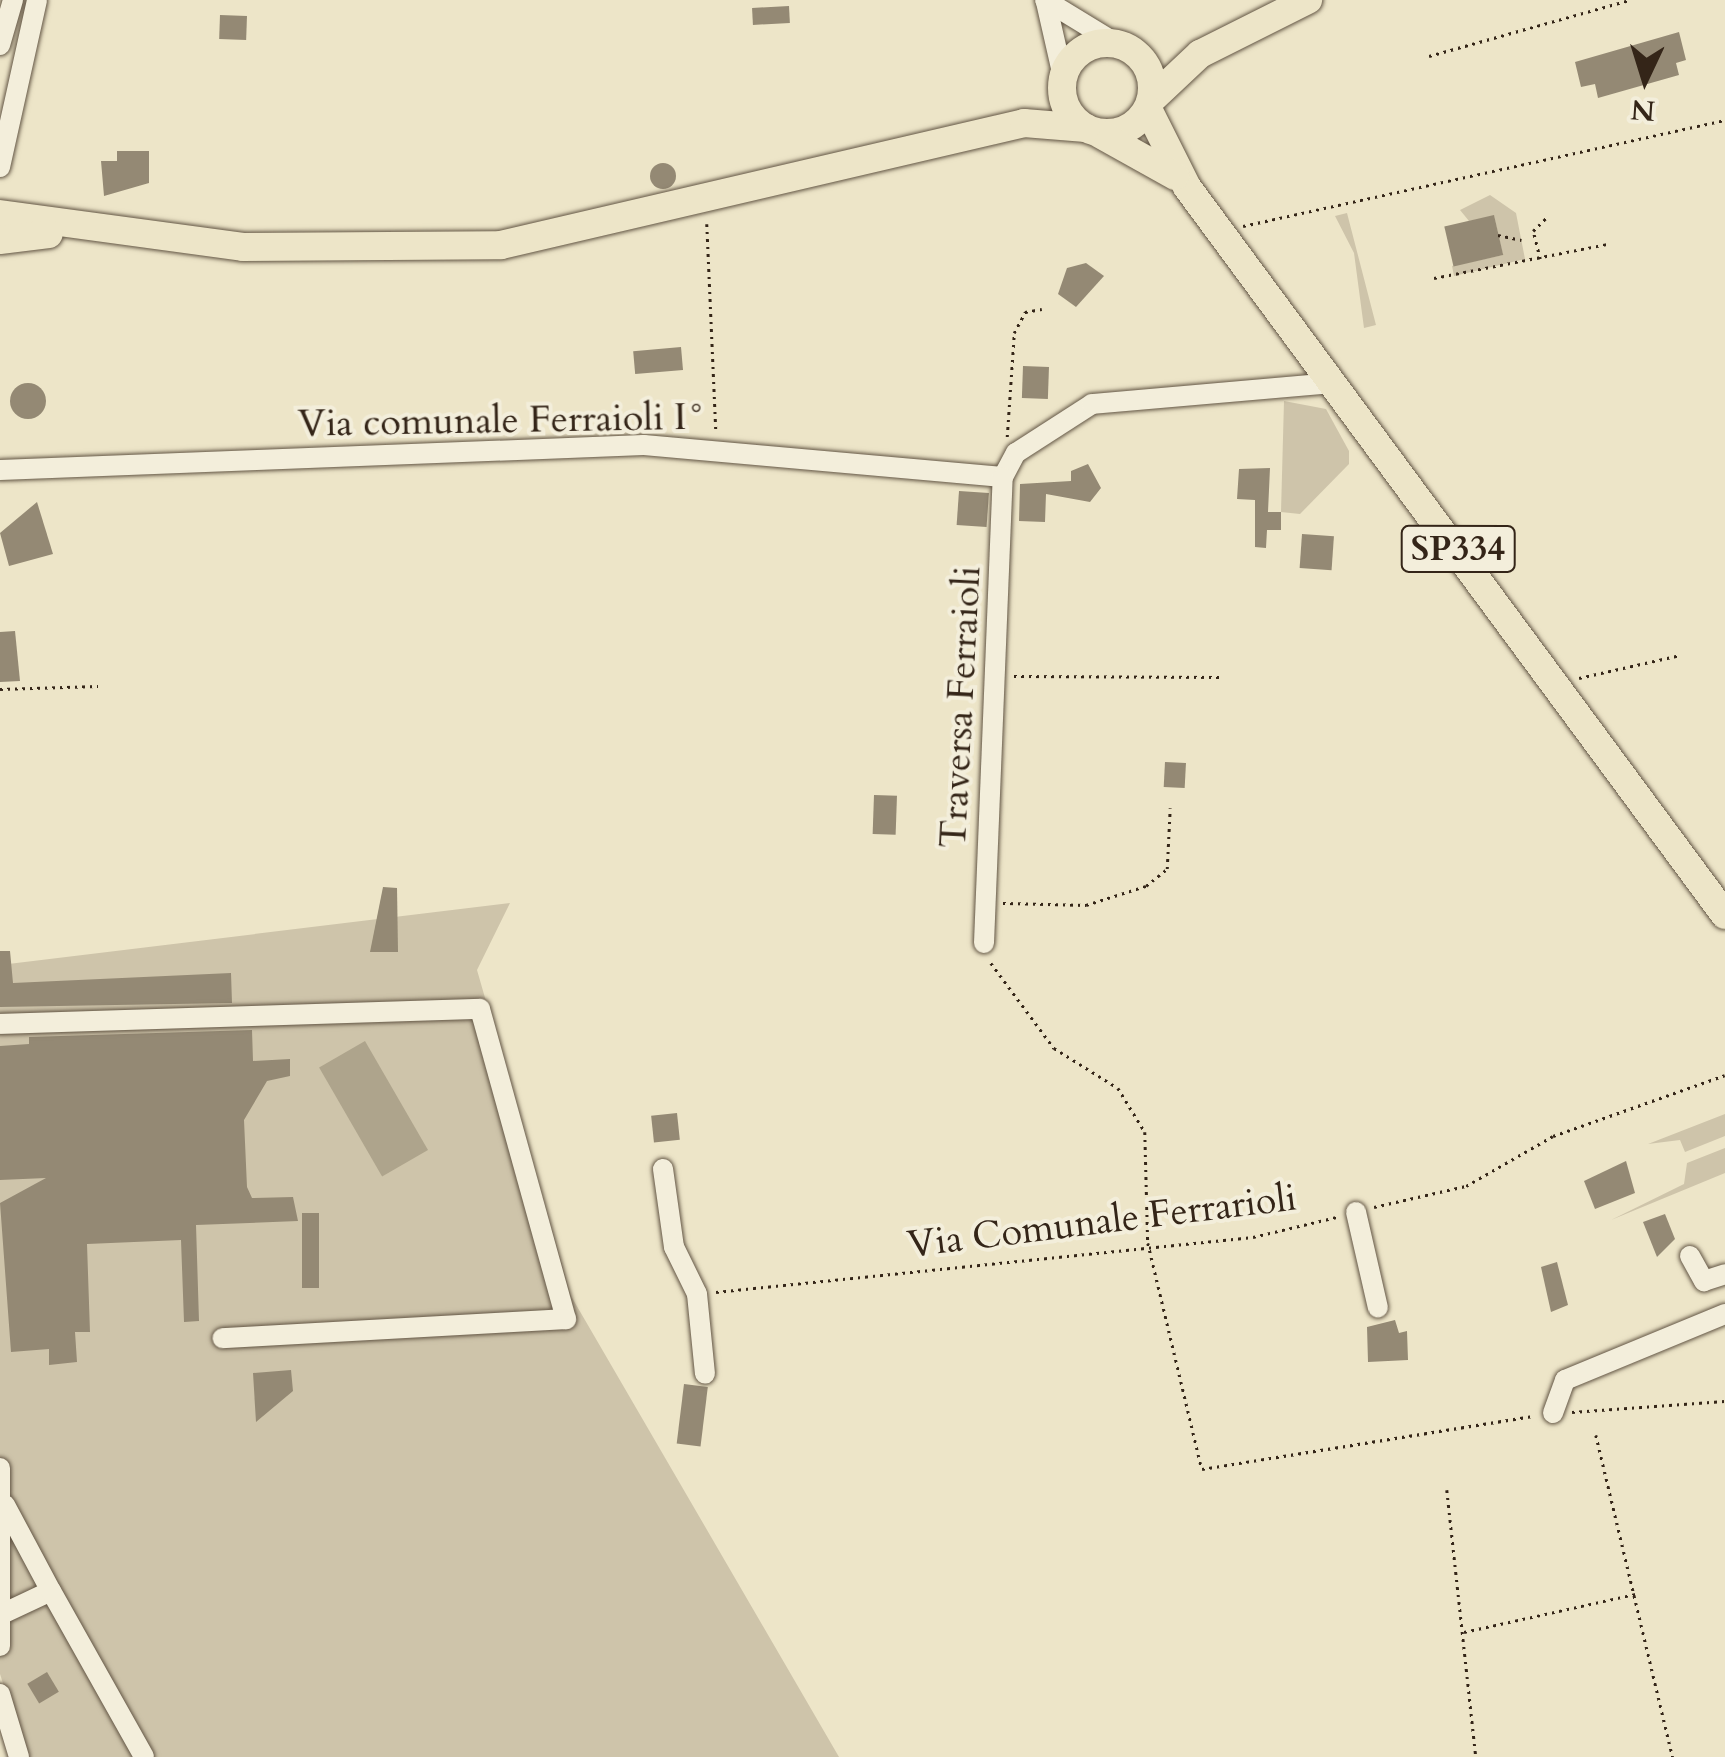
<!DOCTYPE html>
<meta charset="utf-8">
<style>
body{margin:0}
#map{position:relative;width:1725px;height:1757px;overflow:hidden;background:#ede5c8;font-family:Cardo,serif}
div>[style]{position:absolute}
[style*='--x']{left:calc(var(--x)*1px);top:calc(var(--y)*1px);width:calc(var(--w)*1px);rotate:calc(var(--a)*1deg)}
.green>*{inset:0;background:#cec4aa}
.water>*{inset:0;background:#aea48c;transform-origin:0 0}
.building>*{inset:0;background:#948974;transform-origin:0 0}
.round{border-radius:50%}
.path>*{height:2.5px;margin-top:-1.25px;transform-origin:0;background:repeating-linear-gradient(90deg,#342518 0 2.5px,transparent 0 7.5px)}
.roads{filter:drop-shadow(0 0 2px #625544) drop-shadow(0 0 2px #625544)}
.minor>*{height:20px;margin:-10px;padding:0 10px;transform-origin:10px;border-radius:10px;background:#f3eedb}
.major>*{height:28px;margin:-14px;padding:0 14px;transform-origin:14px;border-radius:14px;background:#ede5c8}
.major>.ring{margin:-14px;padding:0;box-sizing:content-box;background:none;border:28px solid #ede5c8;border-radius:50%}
span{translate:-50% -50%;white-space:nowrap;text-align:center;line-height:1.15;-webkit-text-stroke:8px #f3eedb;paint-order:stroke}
.shield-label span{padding:2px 8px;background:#f3eedb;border:2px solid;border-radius:8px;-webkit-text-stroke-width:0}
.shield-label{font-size:35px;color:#342518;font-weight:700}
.street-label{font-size:38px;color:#342518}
.north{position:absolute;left:1595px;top:30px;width:100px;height:100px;-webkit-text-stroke:8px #f3eedb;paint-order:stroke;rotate:184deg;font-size:28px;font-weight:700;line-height:40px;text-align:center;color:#342518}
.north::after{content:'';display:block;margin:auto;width:35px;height:45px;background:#342518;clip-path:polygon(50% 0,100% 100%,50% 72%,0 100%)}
</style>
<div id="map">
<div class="green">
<div style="clip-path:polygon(1490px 195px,1516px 213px,1525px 259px,1454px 276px,1452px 266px,1503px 255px,1494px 216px,1469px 221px,1460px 210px)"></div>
<div style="clip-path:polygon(1347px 213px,1376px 325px,1364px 328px,1354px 253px,1335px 216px)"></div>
<div style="clip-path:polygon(1284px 401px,1326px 409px,1349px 451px,1349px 464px,1300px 514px,1281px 512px)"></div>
<div style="clip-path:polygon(510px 903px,477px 970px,571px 1296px,839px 1757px,27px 1757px,0 1674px,0 965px)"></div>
<div style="clip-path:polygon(1725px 1114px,1725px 1136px,1685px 1152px,1680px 1140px,1648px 1144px)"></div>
<div style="clip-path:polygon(1725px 1148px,1725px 1173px,1611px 1220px,1684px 1184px,1687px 1163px)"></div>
</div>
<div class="water">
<div style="left:365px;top:1041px;width:126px;height:53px;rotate:60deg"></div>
</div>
<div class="building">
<div style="left:789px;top:6px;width:17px;height:37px;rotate:87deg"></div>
<div style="left:220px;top:15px;width:27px;height:24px;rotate:2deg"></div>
<div style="clip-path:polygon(1679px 32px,1686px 60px,1676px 63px,1679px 75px,1598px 98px,1595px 84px,1581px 87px,1575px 62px)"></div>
<div style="clip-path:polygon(117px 151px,149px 151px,149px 183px,104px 196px,101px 161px,117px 161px)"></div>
<div class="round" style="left:650px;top:163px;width:26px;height:26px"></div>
<div style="left:1494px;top:215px;width:41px;height:51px;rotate:77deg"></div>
<div style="clip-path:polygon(1086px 263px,1104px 276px,1076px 307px,1058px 294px,1067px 268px)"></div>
<div style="left:681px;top:347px;width:23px;height:48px;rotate:85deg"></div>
<div style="left:1023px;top:366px;width:26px;height:32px;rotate:2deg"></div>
<div class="round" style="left:10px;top:383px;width:36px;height:36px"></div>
<div style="clip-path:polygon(1088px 464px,1101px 488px,1090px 502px,1046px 494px,1045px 522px,1019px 521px,1020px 484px,1071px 481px,1071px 471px)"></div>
<div style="clip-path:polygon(1270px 468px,1268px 512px,1281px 512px,1281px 530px,1267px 530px,1266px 548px,1255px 547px,1255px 500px,1237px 499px,1239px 469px)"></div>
<div style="left:959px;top:491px;width:30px;height:34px;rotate:4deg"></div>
<div style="clip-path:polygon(37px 502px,53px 554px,9px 566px,0 533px)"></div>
<div style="left:1302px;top:534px;width:32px;height:34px;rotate:4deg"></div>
<div style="clip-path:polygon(15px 631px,20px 681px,0 682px,0 632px)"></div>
<div style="left:1165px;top:762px;width:21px;height:25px;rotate:3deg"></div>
<div style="left:874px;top:795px;width:23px;height:39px;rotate:2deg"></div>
<div style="clip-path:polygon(383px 887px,397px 888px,398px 952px,370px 952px)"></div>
<div style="clip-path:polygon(0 951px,10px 951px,13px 983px,231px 973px,232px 1003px,0 1007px)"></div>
<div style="clip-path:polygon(252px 1030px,253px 1061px,290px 1059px,290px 1076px,267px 1081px,244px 1120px,247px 1187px,252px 1198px,293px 1197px,298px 1221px,196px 1225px,199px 1321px,184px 1322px,181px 1240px,87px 1244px,90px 1332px,75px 1332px,77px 1362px,49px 1365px,49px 1349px,11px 1352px,0 1203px,46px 1178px,0 1180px,0 1046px,29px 1044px,29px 1037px)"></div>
<div style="left:677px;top:1113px;width:27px;height:26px;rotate:84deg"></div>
<div style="clip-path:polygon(1626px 1161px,1635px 1193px,1595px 1209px,1584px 1181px)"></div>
<div style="left:302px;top:1213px;width:17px;height:75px"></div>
<div style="clip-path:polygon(1665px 1214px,1675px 1239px,1657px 1257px,1643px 1222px)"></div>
<div style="clip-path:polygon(1557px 1262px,1568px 1305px,1551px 1312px,1541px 1267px)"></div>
<div style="clip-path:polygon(1395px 1320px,1399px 1333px,1407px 1331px,1408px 1360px,1368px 1362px,1367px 1327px)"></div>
<div style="clip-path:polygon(291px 1370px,293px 1391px,256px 1422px,253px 1373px)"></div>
<div style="left:684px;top:1384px;width:24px;height:60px;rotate:7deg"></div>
<div style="left:47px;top:1672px;width:23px;height:23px;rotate:59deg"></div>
</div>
<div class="path">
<div style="--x:1429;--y:56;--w:209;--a:-15.6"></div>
<div style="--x:707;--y:224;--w:208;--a:87.5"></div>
<div style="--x:1243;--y:226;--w:494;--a:-12.4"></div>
<div style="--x:1498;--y:235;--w:24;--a:12"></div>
<div style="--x:1540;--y:259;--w:29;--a:-104"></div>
<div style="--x:1533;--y:231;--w:18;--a:-45"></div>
<div style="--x:1434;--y:278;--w:176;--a:-11.1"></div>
<div style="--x:1007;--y:437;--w:104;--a:-86.1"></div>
<div style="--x:1014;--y:333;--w:24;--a:-62"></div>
<div style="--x:1025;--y:312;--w:17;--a:-10"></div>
<div style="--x:1014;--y:676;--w:205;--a:0.3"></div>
<div style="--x:1579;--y:678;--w:104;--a:-12.8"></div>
<div style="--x:0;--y:689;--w:98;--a:-1.8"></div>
<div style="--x:1003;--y:903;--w:83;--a:1.4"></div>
<div style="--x:1086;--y:905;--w:63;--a:-17.6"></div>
<div style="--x:1146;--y:886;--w:27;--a:-39"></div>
<div style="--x:1167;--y:869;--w:61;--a:-87.2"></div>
<div style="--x:991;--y:963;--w:106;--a:53.5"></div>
<div style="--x:1054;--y:1048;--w:75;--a:32"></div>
<div style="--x:1118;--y:1088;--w:52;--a:58.5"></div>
<div style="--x:1145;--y:1132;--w:111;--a:88.5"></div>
<div style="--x:1148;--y:1243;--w:232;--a:76.6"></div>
<div style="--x:1202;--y:1469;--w:336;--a:-9.1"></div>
<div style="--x:1374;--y:1207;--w:94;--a:-12.9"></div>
<div style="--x:1466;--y:1186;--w:100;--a:-29.9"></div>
<div style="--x:1553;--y:1136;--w:182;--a:-19.5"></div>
<div style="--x:716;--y:1292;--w:540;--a:-5.85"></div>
<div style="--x:1253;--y:1237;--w:86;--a:-13.4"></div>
<div style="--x:1572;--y:1412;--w:153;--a:-4.1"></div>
<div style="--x:1596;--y:1435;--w:331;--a:76.6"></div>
<div style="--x:1447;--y:1490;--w:269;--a:83.8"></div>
<div style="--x:1464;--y:1632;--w:176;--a:-12.5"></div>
</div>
<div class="roads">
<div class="minor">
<div style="--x:1045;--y:0;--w:84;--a:31.4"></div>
<div style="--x:1046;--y:2;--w:77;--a:77.2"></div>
<div style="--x:0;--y:45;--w:47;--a:-73.9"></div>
<div style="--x:0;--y:167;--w:171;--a:-77.5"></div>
<div style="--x:0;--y:470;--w:644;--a:-2.22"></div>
<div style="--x:644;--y:445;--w:360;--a:5.1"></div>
<div style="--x:1003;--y:477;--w:27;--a:-62"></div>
<div style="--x:1016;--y:453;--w:90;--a:-32.8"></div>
<div style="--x:1092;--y:404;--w:243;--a:-5"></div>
<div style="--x:984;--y:943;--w:466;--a:-87.7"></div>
<div style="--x:0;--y:1024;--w:480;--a:-1.8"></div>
<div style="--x:480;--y:1009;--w:322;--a:74.5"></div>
<div style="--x:566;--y:1319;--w:344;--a:176.8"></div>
<div style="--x:663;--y:1169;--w:79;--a:82"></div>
<div style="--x:674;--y:1247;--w:52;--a:63.9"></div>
<div style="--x:697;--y:1294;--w:80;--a:84.3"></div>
<div style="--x:1356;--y:1212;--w:98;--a:77.1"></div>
<div style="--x:1690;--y:1256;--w:29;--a:61"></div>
<div style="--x:1704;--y:1281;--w:22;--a:-18"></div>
<div style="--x:1553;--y:1413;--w:35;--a:-70"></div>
<div style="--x:1565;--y:1380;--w:173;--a:-22.4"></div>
<div style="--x:0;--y:1468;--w:178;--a:90"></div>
<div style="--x:5;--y:1505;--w:98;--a:61.9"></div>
<div style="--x:0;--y:1615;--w:56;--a:-25.2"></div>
<div style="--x:51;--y:1591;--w:190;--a:60.7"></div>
<div style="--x:0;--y:1694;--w:66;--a:73.2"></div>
</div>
<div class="major">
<div class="ring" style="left:1062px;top:43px;width:62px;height:62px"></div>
<div style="--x:1152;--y:99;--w:66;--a:-43.2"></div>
<div style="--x:1200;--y:54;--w:121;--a:-26.6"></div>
<div style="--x:1148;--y:109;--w:87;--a:63.4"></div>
<div style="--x:1187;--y:187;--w:905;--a:53.54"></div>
<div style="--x:1100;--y:134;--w:86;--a:29.2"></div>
<div style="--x:0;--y:214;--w:245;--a:7.7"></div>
<div style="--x:243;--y:247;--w:258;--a:-0.4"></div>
<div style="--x:501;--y:245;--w:537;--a:-13.13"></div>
<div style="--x:1024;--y:123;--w:62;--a:4.6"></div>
<div style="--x:0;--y:240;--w:49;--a:-7"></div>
</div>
</div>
<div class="shield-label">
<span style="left:1458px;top:549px">SP334</span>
</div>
<div class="street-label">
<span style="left:502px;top:421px;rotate:-1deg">Via comunale Ferraioli I°</span>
<span style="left:961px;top:707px;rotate:-87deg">Traversa Ferraioli</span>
<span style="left:1102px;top:1222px;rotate:-7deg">Via Comunale Ferrarioli</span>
</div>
<div class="north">N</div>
</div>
